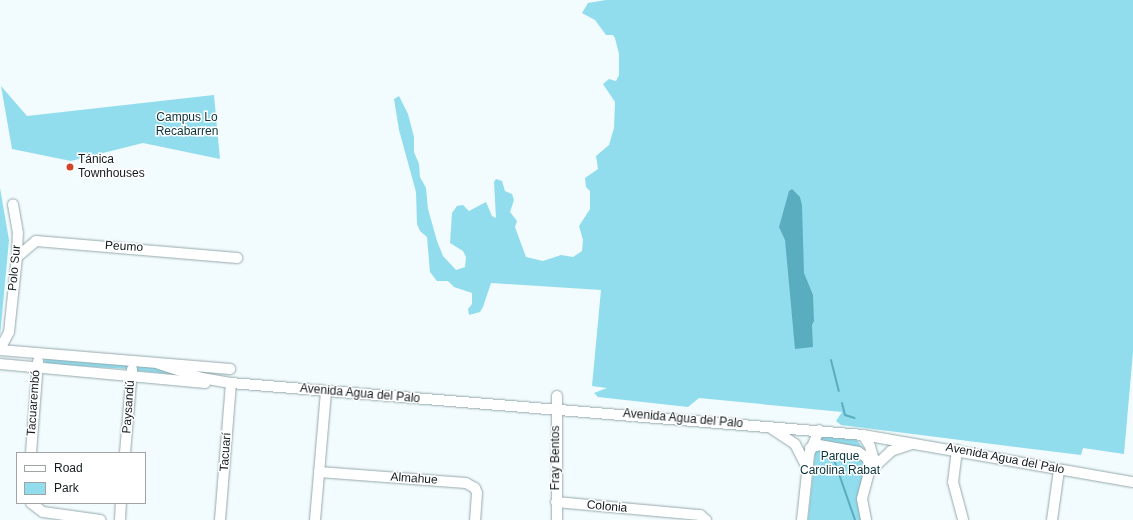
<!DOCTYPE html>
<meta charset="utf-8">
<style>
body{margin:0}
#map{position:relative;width:1133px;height:520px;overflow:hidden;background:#f2fbfd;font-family:Helvetica,sans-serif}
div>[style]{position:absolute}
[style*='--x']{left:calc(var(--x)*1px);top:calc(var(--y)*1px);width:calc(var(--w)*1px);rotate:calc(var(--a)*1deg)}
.green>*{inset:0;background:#91ddee}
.water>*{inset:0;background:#5aadbe}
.stream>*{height:2px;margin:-1px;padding:0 1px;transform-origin:1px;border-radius:1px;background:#5aadbe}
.roads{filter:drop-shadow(0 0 1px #94a9ad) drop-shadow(0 0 1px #94a9ad)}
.minor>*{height:10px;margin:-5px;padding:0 5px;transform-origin:5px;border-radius:5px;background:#fff}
.dots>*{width:11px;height:11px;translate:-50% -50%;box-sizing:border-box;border:2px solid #fff;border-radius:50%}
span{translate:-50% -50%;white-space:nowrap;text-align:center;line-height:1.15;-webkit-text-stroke:3px #fff;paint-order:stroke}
.park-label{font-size:12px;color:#0a333b}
.poi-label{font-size:12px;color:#141c1e}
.left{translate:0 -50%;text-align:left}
.street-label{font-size:12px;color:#141c1e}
.legend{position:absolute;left:16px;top:452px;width:130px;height:52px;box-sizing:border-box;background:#fff;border:1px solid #a1a4a5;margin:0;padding:5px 7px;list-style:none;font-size:12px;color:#141c1e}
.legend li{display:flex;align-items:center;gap:8px;height:20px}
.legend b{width:20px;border:1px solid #a1a4a5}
</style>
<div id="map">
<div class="green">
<div style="clip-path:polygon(606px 0,1133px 0,1133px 352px,1124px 454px,1083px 448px,1081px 455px,841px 425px,836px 421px,842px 412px,699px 398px,688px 407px,598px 397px,594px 393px,607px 388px,592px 386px,601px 290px,491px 283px,483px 307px,480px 312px,469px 315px,468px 309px,472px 304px,472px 293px,454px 287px,448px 281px,437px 281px,430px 272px,427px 237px,420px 231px,417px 224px,416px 192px,399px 130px,394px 99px,399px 96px,408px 114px,414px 137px,414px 152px,419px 164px,420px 177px,426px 188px,428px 209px,437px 241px,443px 256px,456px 270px,465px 267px,466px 257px,463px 251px,450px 243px,452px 213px,457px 206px,463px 205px,469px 211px,486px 202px,492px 216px,496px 218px,494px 182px,496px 179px,502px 181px,505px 191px,512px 194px,514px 200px,510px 212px,517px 221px,515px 227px,526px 257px,543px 261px,561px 255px,573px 257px,582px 251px,583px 240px,579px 226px,590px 209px,590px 191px,586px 187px,585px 178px,598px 169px,596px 156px,609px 145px,614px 128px,615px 102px,603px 84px,609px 79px,616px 81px,619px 75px,619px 54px,615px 38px,613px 35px,606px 35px,595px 20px,582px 13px,588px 3px)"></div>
<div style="clip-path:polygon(1px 86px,27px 116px,214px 95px,220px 159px,143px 143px,71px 161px,12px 149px)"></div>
<div style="clip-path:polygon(0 188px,9px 240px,0 336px)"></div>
<div style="clip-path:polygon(47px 358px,127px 365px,128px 369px,46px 364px,44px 360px)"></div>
<div style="clip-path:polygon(137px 365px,167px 368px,185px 375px,137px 371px)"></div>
<div style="clip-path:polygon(821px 436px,856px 439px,863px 448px,866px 455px,866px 468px,858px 497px,863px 520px,808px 520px,816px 445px)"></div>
</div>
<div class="water">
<div style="clip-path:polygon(792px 189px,800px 197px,802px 205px,804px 273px,813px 295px,814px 321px,812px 325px,813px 347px,795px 349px,785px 240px,779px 227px,789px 191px)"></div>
</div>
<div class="stream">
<div style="--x:831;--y:360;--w:32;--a:76"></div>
<div style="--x:842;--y:403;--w:12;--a:76"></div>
<div style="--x:845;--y:415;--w:10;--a:17"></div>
<div style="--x:831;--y:451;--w:73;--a:70.8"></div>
</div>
<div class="roads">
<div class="minor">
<div style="--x:17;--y:257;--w:25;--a:-40"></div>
<div style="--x:36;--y:241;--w:202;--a:4.8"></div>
<div style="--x:0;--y:349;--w:19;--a:-62"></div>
<div style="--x:9;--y:332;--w:75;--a:-83.9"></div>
<div style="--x:17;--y:257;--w:24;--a:-88"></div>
<div style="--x:18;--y:233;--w:29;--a:-100"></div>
<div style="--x:0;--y:350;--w:231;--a:4.7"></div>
<div style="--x:0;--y:364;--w:206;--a:5.3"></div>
<div style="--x:159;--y:364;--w:45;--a:18"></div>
<div style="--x:202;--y:378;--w:29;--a:10"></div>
<div style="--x:231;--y:383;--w:634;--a:4.7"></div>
<div style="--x:863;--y:435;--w:274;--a:9.9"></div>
<div style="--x:771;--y:428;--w:29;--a:34"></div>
<div style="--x:795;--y:444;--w:25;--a:63"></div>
<div style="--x:863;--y:435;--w:13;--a:58"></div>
<div style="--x:870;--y:446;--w:11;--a:75"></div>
<div style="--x:873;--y:457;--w:43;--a:104.7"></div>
<div style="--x:862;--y:499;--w:21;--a:79"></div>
<div style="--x:810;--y:448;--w:9;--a:-18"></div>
<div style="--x:819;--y:445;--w:40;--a:10"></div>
<div style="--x:858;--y:452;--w:9;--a:32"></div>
<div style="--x:866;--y:457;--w:11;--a:63"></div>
<div style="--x:957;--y:450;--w:32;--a:97"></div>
<div style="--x:953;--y:482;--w:39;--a:75"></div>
<div style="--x:31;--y:453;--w:92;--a:-85.6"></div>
<div style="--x:125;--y:453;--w:84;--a:-85.2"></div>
<div style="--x:872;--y:469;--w:26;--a:-43"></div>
<div style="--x:891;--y:451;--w:21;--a:-19"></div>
<div style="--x:319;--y:472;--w:147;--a:4.3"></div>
<div style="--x:466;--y:483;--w:10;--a:29"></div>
<div style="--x:475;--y:488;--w:5;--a:68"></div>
<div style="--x:477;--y:493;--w:27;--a:94"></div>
<div style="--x:556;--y:502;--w:145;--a:5.2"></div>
<div style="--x:700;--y:515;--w:8;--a:40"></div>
<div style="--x:31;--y:503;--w:15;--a:37"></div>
<div style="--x:43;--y:512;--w:58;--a:8"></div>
<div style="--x:120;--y:520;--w:17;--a:-87"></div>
<div style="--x:220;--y:520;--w:137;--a:-85.4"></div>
<div style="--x:315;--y:520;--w:129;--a:-85.1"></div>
<div style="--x:557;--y:520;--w:124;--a:-90"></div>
<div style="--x:802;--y:520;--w:66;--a:-83.9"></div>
<div style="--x:809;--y:454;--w:26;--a:-67"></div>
<div style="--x:1052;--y:520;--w:50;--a:-82"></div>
</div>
</div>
<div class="dots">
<div style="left:70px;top:167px;background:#d1462b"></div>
</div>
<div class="park-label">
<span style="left:187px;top:125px">Campus Lo<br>Recabarren</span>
<span style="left:840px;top:464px">Parque<br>Carolina Rabat</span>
</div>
<div class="poi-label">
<span class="left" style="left:78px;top:167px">Tánica<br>Townhouses</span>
</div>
<div class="street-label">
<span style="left:124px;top:247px;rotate:3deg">Peumo</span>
<span style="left:15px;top:268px;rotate:-85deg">Polo Sur</span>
<span style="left:360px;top:394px;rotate:5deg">Avenida Agua del Palo</span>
<span style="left:34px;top:403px;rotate:-86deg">Tacuarembó</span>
<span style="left:129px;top:407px;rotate:-86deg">Paysandú</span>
<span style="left:683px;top:419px;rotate:5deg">Avenida Agua del Palo</span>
<span style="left:226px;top:452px;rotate:-86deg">Tacuarí</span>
<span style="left:556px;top:458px;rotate:-90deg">Fray Bentos</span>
<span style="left:1005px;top:459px;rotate:11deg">Avenida Agua del Palo</span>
<span style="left:414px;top:479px;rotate:4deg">Almahue</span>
<span style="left:607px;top:507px;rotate:5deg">Colonia</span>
</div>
<ul class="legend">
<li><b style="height:5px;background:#fff"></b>Road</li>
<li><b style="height:11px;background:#91ddee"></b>Park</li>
</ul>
</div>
